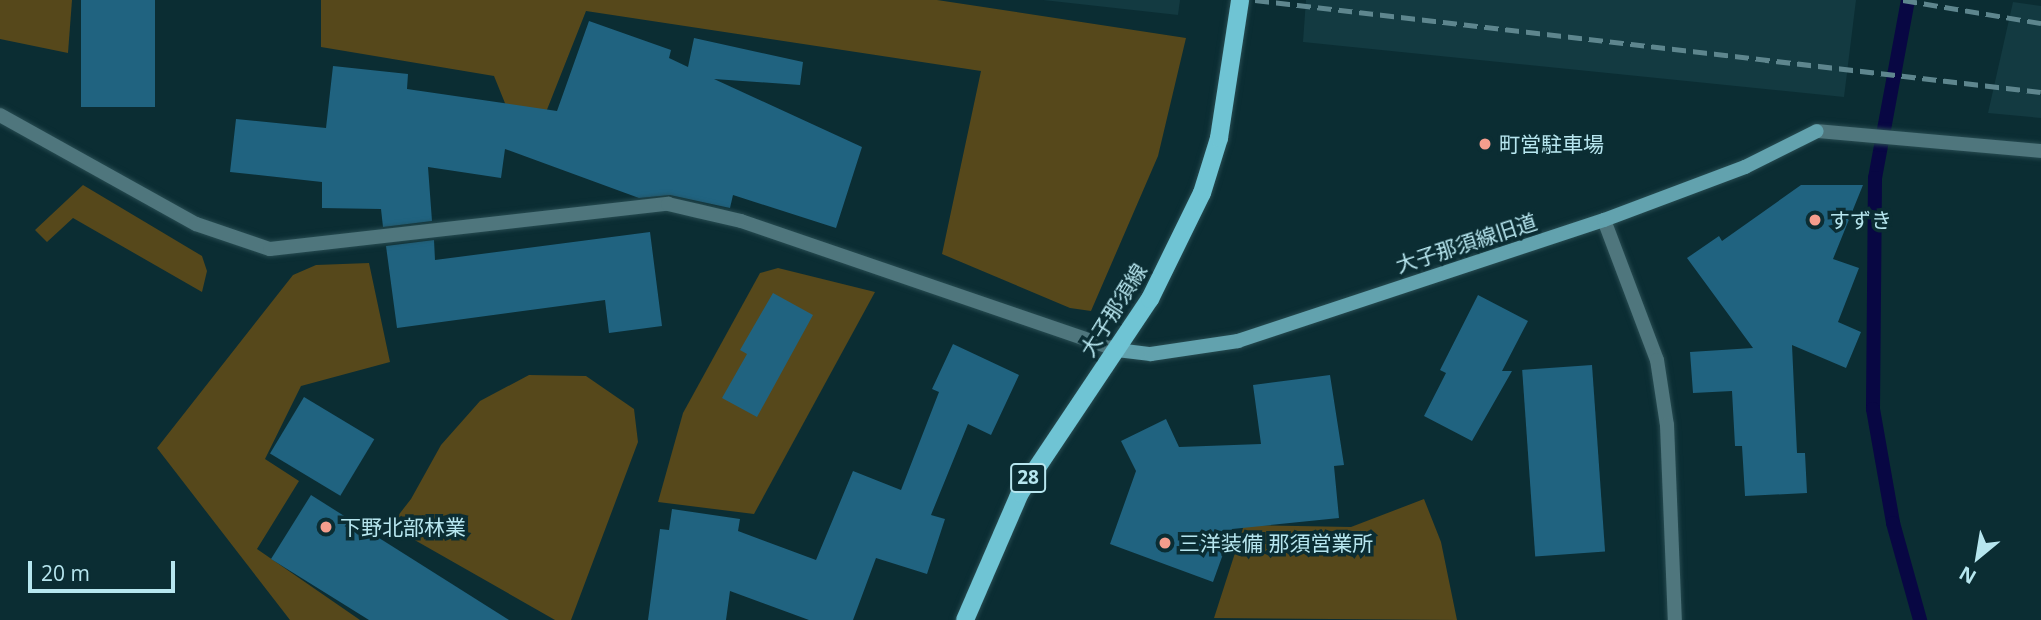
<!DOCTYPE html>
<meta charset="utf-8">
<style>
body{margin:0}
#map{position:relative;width:2041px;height:620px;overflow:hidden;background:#0b2d33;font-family:"Open Sans","Noto Sans JP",sans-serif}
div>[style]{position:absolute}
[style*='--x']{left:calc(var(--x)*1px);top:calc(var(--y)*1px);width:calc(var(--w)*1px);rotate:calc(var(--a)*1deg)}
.built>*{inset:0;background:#133a41}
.green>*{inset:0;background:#56481b}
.stream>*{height:14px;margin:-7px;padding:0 7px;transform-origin:7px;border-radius:7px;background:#080743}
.building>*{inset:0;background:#206380;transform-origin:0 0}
.roads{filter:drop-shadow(0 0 2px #274b51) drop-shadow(0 0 2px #274b51)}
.street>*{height:14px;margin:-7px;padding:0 7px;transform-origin:7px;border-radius:7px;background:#4f767d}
.secondary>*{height:14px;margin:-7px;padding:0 7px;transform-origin:7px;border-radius:7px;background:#62a2ae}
.primary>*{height:18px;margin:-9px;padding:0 9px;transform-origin:9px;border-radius:9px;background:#6fc4d4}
.rail>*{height:5px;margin-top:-2.5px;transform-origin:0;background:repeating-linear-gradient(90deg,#5e868e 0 14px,transparent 0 21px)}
.dots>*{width:19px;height:19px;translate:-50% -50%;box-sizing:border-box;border:4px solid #0b2d33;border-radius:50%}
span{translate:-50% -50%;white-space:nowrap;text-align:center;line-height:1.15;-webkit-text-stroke:7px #0b2d33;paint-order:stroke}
.shield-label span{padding:2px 5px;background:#0b2d33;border:2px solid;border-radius:5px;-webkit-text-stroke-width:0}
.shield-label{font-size:19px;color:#b7e6ef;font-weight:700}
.poi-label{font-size:21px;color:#b7e6ef}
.left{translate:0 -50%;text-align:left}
.street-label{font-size:21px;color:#b7e6ef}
.north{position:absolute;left:1943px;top:522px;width:70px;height:70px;-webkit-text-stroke:5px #0b2d33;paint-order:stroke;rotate:210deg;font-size:19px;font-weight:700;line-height:28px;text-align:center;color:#b7e6ef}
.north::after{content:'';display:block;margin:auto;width:24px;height:32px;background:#b7e6ef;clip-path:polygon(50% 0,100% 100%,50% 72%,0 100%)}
.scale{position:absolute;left:28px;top:561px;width:147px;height:32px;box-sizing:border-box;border:4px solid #b7e6ef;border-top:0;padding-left:9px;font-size:21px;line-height:24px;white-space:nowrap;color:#b7e6ef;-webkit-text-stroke:5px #0b2d33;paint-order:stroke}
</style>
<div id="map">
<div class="built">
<div style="clip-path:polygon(1043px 0,1180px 0,1178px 15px)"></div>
<div style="clip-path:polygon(1306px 0,1856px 0,1844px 97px,1303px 42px)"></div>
<div style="clip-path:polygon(2013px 2px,2041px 6px,2041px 118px,1988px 113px)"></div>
</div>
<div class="green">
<div style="clip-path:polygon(0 0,72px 0,68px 53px,0 39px)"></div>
<div style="clip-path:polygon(321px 0,937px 0,1186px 38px,1158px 156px,1091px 311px,1070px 308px,942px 254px,981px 71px,586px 11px,535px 140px,511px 118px,494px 76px,321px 47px)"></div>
<div style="clip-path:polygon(83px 185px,202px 256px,207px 271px,202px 292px,73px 218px,47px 242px,35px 230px)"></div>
<div style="clip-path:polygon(369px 263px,390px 362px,301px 386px,265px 459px,299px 481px,257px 549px,360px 620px,290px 620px,157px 448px,293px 275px,316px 265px)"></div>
<div style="clip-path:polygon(778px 268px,875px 292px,754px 514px,658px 502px,683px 413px,760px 273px)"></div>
<div style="clip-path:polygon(529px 375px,586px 376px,634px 409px,638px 442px,571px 620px,555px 620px,390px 526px,411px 499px,441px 445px,480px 401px)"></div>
<div style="clip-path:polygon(1424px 499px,1441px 542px,1457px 620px,1214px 618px,1244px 525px,1351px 527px)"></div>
</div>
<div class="stream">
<div style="--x:1908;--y:0;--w:181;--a:100.5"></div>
<div style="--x:1875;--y:178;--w:231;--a:90.5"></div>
<div style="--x:1873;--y:409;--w:116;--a:80"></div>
<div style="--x:1893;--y:523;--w:101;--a:74.4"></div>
</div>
<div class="building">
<div style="left:81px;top:0;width:74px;height:107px"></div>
<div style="clip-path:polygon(589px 21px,671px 50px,669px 58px,688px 67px,694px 38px,803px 62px,800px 85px,714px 79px,862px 147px,836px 228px,733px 195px,730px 208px,670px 195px,639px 198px,505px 149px,501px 178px,428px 167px,432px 221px,383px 227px,381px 209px,322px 208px,322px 182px,230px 172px,236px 119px,326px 128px,333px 66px,408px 74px,407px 89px,557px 111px)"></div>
<div style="clip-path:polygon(1801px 185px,1863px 185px,1833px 259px,1859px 268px,1838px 322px,1861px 332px,1846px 368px,1792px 345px,1797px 453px,1805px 453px,1807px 493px,1745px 496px,1742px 446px,1735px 446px,1732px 391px,1693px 393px,1690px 352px,1753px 348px,1687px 258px,1719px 236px,1722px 241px)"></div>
<div style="clip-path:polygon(650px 232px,662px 326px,609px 333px,605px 300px,397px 328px,386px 246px,434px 240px,435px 260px)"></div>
<div style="clip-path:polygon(773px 293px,813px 315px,757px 417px,722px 398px,747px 354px,740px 350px)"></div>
<div style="clip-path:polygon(1478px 295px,1528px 321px,1502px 371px,1512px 371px,1472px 441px,1424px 416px,1446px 373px,1440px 370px)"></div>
<div style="clip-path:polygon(953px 344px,1019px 375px,991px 435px,968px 424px,931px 515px,945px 519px,927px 574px,876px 558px,853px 620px,809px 620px,730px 591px,726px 620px,648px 620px,660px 529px,669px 530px,672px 509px,740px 519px,738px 531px,816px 560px,853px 471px,901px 490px,939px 392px,932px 389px)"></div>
<div style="left:1592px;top:365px;width:187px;height:70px;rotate:86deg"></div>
<div style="clip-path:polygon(1330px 375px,1344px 465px,1334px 466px,1339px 518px,1232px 529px,1213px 582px,1110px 544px,1136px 471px,1121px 441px,1166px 419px,1179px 447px,1261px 444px,1253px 385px)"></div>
<div style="left:304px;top:397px;width:82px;height:66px;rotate:31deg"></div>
<div style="clip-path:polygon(311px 495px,509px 620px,369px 620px,271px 559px)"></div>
</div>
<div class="roads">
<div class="street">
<div style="--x:0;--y:115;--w:224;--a:29.1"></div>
<div style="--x:196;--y:224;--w:78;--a:18.7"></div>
<div style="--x:270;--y:249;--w:401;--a:-6.5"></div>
<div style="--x:668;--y:204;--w:75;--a:13.1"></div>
<div style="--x:741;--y:221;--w:398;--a:18.9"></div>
<div style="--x:1817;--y:131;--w:225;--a:5.1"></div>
<div style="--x:1604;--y:220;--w:150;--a:69.3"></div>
<div style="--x:1657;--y:360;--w:66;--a:81.3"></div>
<div style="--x:1667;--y:425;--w:195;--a:87.7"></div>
</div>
<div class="secondary">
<div style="--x:1117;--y:350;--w:34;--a:7"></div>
<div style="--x:1151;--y:354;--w:88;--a:-8.5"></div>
<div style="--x:1238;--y:341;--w:385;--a:-18.3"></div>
<div style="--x:1604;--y:220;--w:151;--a:-20.6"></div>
<div style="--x:1745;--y:167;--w:80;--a:-26.6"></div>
</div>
<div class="primary">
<div style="--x:965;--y:620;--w:138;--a:-66.6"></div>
<div style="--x:1020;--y:493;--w:234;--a:-56.2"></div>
<div style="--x:1150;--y:299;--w:118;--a:-63.9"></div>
<div style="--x:1202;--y:193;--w:58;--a:-72.8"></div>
<div style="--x:1219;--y:138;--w:140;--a:-81.3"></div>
</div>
</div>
<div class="rail">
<div style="--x:1255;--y:0;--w:791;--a:6.68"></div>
<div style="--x:1903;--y:0;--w:140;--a:9.5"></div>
</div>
<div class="dots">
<div style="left:1485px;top:144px;background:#f49d8d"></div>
<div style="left:1815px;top:220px;background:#f49d8d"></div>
<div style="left:326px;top:527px;background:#f49d8d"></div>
<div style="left:1165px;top:543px;background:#f49d8d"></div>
</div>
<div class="shield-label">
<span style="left:1028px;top:478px">28</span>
</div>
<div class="poi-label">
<span class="left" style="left:1499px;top:144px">町営駐車場</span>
<span class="left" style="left:1829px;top:220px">すずき</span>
<span class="left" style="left:340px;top:527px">下野北部林業</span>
<span class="left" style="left:1179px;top:543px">三洋装備 那須営業所</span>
</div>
<div class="street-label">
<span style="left:1466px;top:243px;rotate:-18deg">大子那須線旧道</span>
<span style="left:1113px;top:310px;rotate:-58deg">大子那須線</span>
</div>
<div class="north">N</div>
<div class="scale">20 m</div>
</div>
